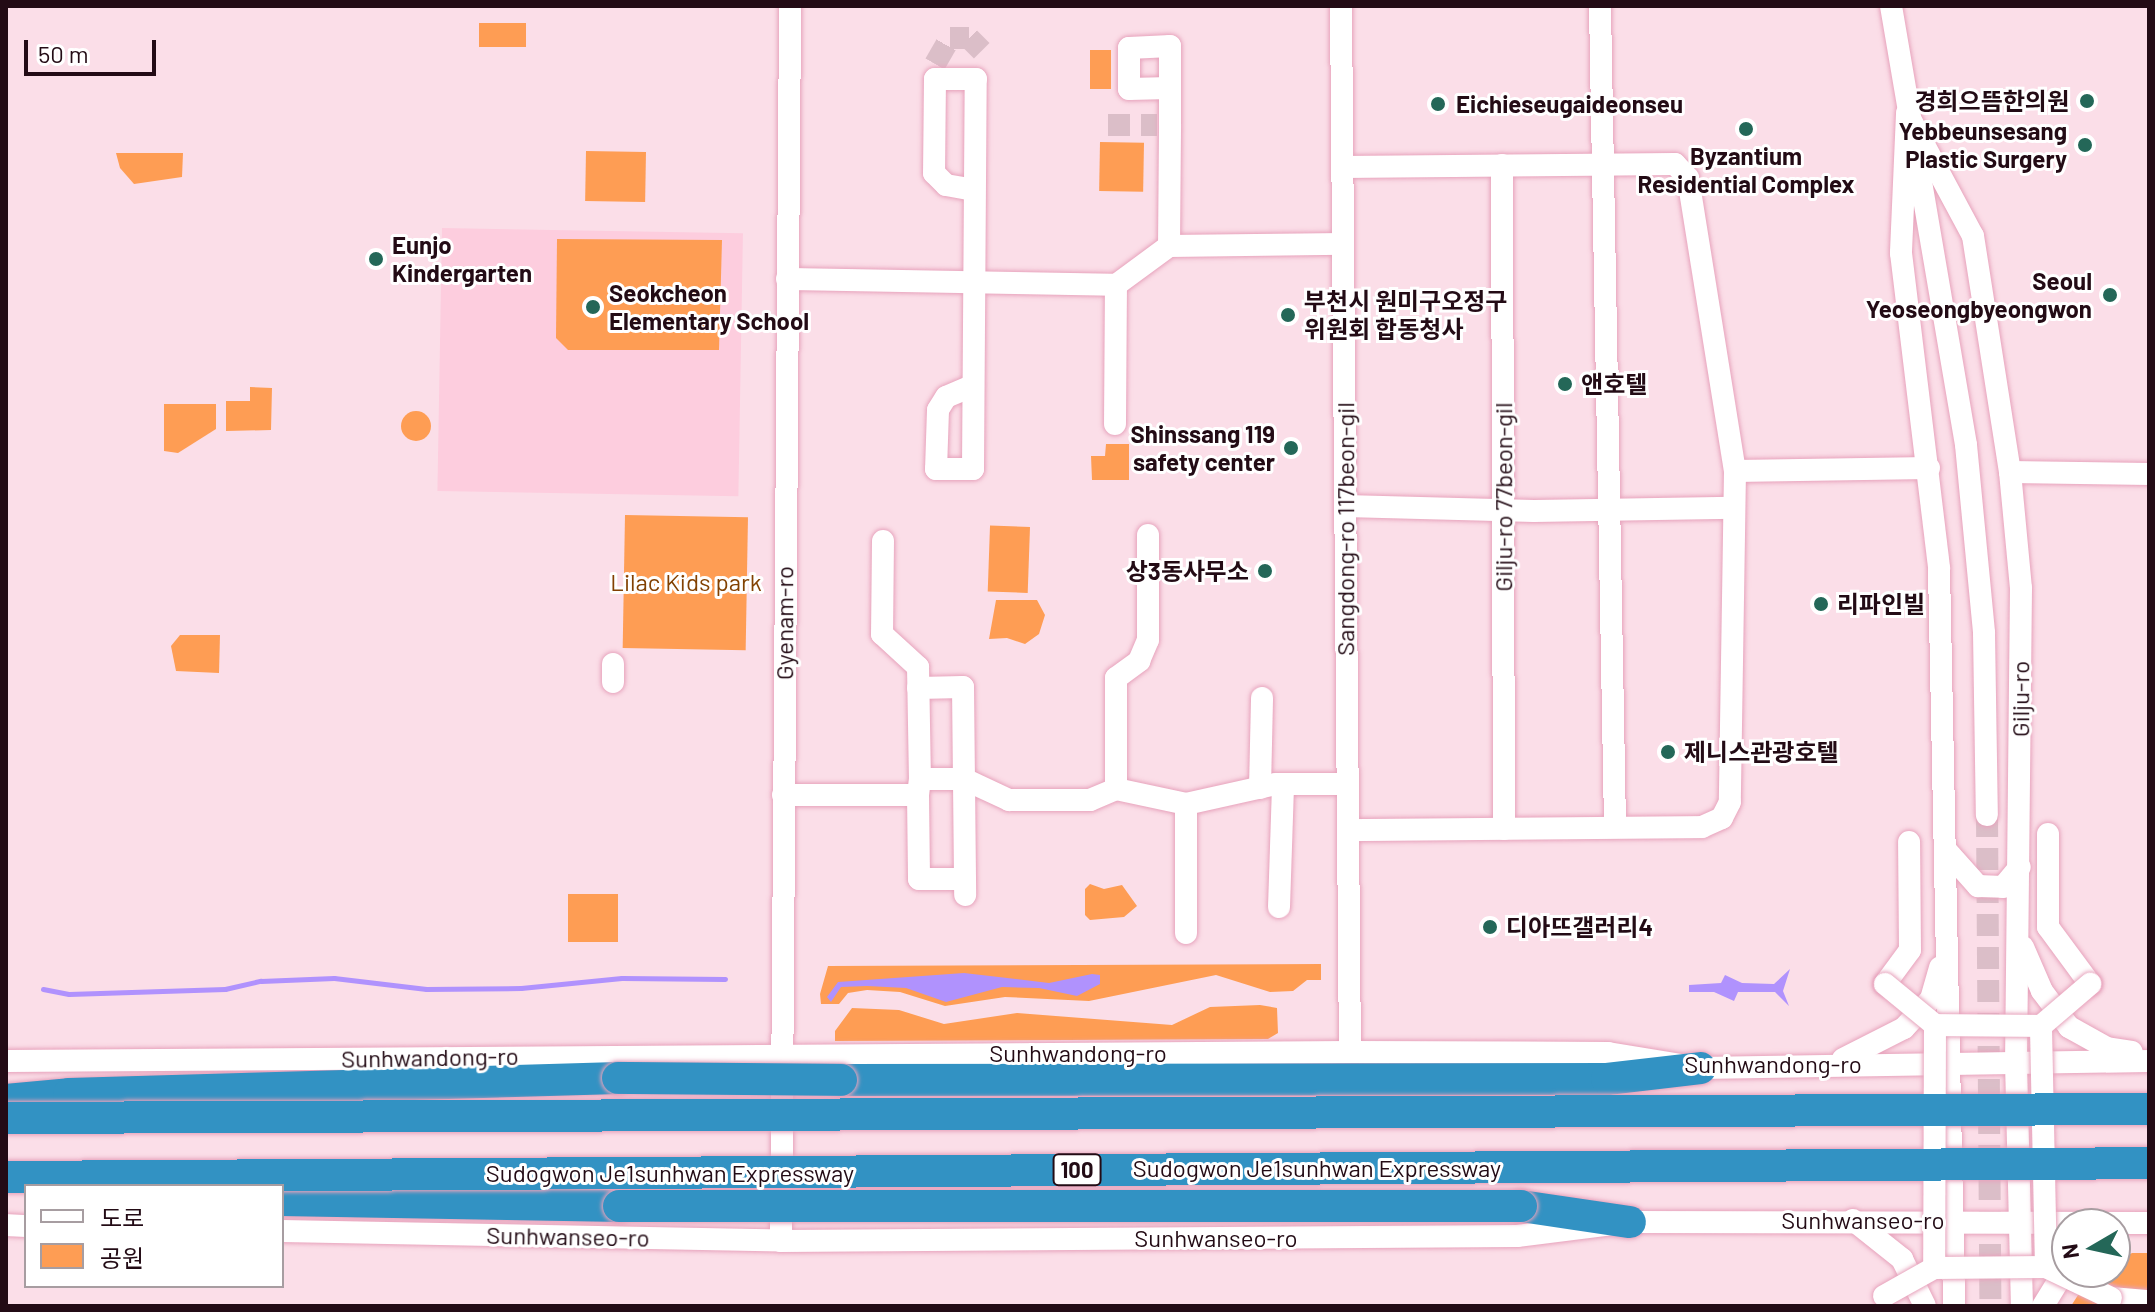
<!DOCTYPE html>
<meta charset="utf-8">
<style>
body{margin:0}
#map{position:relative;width:2155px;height:1312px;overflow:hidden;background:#fbdee8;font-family:Barlow,"Noto Sans KR",sans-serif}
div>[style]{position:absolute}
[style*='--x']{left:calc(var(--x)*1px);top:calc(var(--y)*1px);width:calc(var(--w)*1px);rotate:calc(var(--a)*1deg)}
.built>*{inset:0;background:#fdcdde;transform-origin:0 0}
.green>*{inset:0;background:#fe9d54;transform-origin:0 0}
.round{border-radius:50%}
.water>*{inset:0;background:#b092fd}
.stream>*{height:5px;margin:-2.5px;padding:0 2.5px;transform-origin:2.5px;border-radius:2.5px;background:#b092fd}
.minor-tunnel>*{height:22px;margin-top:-11px;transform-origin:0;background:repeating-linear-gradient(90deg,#dbbec8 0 22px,transparent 0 33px)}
.roads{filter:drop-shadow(0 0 2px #e7a3bc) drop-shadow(0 0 2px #e7a3bc)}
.minor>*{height:22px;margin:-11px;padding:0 11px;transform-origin:11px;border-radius:11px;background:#fff}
.highway>*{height:32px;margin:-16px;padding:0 16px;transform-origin:16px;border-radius:16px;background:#3292c3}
.bridges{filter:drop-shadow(0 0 2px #e7a3bc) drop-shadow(0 0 2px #e7a3bc)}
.minor-bridge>*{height:22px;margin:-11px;padding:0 11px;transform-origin:11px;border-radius:11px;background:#fff}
.highway-bridge>*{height:32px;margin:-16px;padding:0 16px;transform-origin:16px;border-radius:16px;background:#3292c3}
.dots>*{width:22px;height:22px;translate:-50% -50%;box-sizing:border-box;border:4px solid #fff;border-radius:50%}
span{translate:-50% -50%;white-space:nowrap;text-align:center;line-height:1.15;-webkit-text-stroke:6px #fff;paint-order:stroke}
.shield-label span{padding:2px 6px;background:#fff;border:2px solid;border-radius:6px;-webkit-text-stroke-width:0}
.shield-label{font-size:22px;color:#230b15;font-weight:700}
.poi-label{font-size:24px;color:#230b15;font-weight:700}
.right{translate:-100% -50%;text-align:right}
.left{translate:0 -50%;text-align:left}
.street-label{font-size:24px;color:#230b15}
.park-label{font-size:24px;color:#824102}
.frame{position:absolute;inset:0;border:8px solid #230b15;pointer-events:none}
.legend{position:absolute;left:24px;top:1184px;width:260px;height:104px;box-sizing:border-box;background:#fff;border:2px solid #a79da1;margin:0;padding:10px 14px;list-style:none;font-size:24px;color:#230b15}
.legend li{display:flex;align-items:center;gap:16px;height:40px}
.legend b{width:40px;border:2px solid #a79da1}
.north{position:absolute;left:2051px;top:1208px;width:80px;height:80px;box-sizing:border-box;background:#fff;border:2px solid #a79da1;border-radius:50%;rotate:261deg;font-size:22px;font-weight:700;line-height:32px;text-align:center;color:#230b15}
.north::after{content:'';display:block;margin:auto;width:28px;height:36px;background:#246758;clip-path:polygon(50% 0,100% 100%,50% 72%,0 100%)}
.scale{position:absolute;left:24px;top:40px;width:132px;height:36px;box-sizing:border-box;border:4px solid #230b15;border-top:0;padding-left:10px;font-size:24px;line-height:28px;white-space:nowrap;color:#230b15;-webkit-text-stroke:6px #fff;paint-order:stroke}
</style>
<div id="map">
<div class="built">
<div style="left:442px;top:228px;width:301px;height:263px;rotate:1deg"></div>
</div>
<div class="green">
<div style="left:479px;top:23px;width:47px;height:24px"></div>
<div style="left:1090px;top:50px;width:21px;height:39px"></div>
<div style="left:1100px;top:142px;width:44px;height:49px;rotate:1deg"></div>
<div style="left:586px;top:151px;width:60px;height:50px;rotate:1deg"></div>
<div style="clip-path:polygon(116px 153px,183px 153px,182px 177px,134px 184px,120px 168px)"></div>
<div style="clip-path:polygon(557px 239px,722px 240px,719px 350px,568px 350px,556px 338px)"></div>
<div style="clip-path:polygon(250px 387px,272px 388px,271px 430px,226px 431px,226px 401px,250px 401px)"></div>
<div style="clip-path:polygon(164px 404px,216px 404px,216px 429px,178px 453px,164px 451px)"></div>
<div class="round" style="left:401px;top:411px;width:30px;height:30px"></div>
<div style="clip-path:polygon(1106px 444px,1129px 444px,1129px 480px,1092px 480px,1091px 456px,1105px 456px)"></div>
<div style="left:625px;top:515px;width:123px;height:133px;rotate:1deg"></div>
<div style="left:1030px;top:527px;width:66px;height:40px;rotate:92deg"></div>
<div style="clip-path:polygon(996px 600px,1037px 600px,1045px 615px,1039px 634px,1025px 644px,1007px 638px,989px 639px)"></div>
<div style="clip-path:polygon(180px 635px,220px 635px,219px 673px,176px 671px,171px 646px)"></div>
<div style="clip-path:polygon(1090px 884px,1104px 889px,1122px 885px,1137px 906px,1124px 917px,1090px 920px,1085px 915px,1085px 889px)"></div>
<div style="left:618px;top:894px;width:48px;height:50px;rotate:90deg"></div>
<div style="clip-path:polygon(1321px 964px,1321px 980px,1307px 980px,1293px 991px,1270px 992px,1216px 975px,1089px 1001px,1005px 997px,945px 1006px,900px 992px,867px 990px,848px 993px,839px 1004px,821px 1004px,820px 994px,828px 966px)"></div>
<div style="clip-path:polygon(1260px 1005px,1277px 1008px,1278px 1033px,1268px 1039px,835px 1041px,835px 1031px,852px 1008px,899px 1010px,944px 1024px,1017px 1013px,1172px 1025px,1210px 1007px)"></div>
<div style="clip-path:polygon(2132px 1253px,2149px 1253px,2149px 1306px,2071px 1306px,2089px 1278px,2115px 1272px,2115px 1263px)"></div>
</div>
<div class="water">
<div style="clip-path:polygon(1790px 969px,1783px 991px,1789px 1006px,1775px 992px,1738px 992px,1734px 1001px,1714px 992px,1689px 992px,1689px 985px,1721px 983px,1725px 975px,1742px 983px,1774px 984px)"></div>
<div style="clip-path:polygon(964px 973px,1049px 983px,1092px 974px,1100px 975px,1100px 984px,1077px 996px,1039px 988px,1002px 987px,946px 1002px,906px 988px,867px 986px,841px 987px,831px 1002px,827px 997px,838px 982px)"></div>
</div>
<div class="stream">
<div style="--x:43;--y:989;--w:26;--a:11"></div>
<div style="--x:69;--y:994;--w:156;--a:-1.8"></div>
<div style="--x:225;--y:989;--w:37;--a:-13"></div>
<div style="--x:261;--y:981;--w:73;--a:-2.4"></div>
<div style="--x:334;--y:978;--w:93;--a:6.8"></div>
<div style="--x:426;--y:989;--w:95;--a:-0.6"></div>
<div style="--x:521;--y:988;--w:101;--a:-5.7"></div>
<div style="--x:622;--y:978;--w:103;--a:0.6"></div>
</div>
<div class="minor-tunnel">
<div style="--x:935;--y:64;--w:30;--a:-60"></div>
<div style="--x:950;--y:38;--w:19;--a:0"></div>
<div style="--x:969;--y:38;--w:18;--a:45"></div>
<div style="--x:1108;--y:125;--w:49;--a:0"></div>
<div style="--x:1987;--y:815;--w:491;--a:89.6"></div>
</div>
<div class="roads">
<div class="minor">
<div style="--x:1341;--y:6;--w:1046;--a:89.51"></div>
<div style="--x:1600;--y:6;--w:821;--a:88.95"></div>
<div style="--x:1891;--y:6;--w:445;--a:80.3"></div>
<div style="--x:1966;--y:445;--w:189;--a:84.5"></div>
<div style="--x:1984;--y:633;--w:182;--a:89.1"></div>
<div style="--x:1907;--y:113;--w:140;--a:61.8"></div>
<div style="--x:1973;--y:236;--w:239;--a:81.1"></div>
<div style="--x:2010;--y:472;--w:117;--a:84.6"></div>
<div style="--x:2021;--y:588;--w:474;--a:90.6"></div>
<div style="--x:2016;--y:1062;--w:244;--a:88.6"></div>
<div style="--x:1907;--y:114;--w:139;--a:92.5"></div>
<div style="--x:1901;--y:253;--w:318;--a:83.1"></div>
<div style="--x:1939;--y:569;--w:737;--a:88.83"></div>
<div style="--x:1502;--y:165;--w:664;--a:89.83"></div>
<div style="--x:1342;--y:167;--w:333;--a:-0.5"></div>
<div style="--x:1675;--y:164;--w:19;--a:47"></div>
<div style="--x:1688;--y:178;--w:297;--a:80.9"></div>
<div style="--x:1735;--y:471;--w:331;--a:90.9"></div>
<div style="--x:1730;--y:802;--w:18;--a:117"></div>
<div style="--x:1722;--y:818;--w:22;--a:156"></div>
<div style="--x:1702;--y:827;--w:354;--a:179.5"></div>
<div style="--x:1169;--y:246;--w:122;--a:-89.5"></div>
<div style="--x:1170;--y:124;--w:78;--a:-90"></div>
<div style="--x:1170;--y:46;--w:41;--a:177.2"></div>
<div style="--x:1129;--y:48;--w:41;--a:90"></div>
<div style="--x:1129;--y:89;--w:41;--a:-1.4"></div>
<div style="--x:787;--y:279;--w:329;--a:1"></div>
<div style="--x:1116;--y:285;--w:66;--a:-36.3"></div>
<div style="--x:1169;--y:246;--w:174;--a:-0.7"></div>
<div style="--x:972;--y:386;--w:28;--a:157"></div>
<div style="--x:946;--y:397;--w:15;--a:122"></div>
<div style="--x:938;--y:410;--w:59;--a:91.9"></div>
<div style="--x:936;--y:469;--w:37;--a:0"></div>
<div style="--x:973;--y:469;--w:390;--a:-89.6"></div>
<div style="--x:976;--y:79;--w:41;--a:180"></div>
<div style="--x:935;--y:79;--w:94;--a:90.6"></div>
<div style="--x:934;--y:173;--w:17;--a:45"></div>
<div style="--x:946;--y:185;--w:28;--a:10"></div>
<div style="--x:1115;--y:424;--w:139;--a:-89.6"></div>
<div style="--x:1735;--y:471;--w:194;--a:-0.9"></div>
<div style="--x:2010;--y:472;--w:139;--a:0.8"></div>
<div style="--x:1345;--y:506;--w:189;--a:1.5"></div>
<div style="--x:1534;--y:511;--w:200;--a:-0.9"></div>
<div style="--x:883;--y:541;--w:93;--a:90.6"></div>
<div style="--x:882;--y:634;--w:49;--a:42.5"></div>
<div style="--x:918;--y:667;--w:112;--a:89"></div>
<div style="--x:613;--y:664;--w:18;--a:90"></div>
<div style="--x:918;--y:688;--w:45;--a:-1.3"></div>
<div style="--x:963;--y:687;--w:208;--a:89.4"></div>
<div style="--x:1260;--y:788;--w:90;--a:-88.7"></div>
<div style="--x:1116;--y:789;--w:111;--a:-90"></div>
<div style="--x:1116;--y:678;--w:29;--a:-36"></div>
<div style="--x:1139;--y:661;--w:23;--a:-67"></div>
<div style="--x:1148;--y:640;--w:105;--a:-90"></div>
<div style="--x:783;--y:795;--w:135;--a:0"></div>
<div style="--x:918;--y:795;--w:16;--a:-83"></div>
<div style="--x:920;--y:779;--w:44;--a:0"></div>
<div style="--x:964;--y:779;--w:50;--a:25"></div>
<div style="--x:1009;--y:800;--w:81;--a:0"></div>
<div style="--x:1090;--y:800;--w:28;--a:-23"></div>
<div style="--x:1116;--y:789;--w:72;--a:12.1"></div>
<div style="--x:1186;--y:804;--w:92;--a:-12.5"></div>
<div style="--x:1276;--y:784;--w:71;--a:0"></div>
<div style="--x:918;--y:795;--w:84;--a:89.3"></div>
<div style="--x:919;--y:879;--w:46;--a:0"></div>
<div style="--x:2048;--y:834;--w:93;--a:90"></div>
<div style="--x:2048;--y:927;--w:71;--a:53.6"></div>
<div style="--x:1945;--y:849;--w:50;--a:48.3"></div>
<div style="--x:1978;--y:886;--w:25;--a:2"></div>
<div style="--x:2003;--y:887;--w:26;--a:-50"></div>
<div style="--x:1279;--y:907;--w:123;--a:-88.1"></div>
<div style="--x:1186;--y:933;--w:129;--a:-90"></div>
<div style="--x:2023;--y:947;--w:48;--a:66.6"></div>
<div style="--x:2042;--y:991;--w:45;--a:53.1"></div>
<div style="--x:2069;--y:1027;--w:43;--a:28.9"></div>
<div style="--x:2107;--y:1048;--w:25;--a:9"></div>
<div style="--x:1885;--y:984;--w:42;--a:-53.7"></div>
<div style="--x:1910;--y:950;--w:108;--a:-90.5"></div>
<div style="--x:1843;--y:1059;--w:68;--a:-26.9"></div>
<div style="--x:1904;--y:1028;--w:40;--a:-47"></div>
<div style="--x:1931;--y:999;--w:33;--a:-74"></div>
<div style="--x:6;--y:1061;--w:1344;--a:-0.38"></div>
<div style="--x:1350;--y:1052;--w:258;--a:0.2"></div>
<div style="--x:1608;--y:1053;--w:93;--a:9.3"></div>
<div style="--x:1700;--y:1068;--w:449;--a:-0.9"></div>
<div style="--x:1853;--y:1220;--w:63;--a:38.5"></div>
<div style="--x:1902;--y:1259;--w:52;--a:63.9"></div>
<div style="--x:6;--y:1225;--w:20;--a:3"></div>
<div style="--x:282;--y:1231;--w:499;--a:1.1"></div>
<div style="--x:781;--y:1241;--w:736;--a:-0.39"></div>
<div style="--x:1517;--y:1236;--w:114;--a:-7.1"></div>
<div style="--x:1630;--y:1222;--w:519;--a:0.11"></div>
<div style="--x:781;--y:1241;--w:1235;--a:-89.58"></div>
<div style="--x:2111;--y:1298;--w:38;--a:5"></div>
<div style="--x:2043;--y:1306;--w:46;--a:-58.4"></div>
</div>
<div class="highway">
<div style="--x:841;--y:1080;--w:766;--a:-0.07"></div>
<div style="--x:1607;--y:1079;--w:94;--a:-6.7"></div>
<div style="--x:6;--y:1100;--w:63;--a:-5.4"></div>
<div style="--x:69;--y:1094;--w:549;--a:-1.67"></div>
<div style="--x:282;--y:1200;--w:337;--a:1"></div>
<div style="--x:1521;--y:1206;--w:110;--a:8.4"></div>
</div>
</div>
<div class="bridges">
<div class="minor-bridge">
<div style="--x:1885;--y:984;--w:65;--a:39.4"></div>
<div style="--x:1935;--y:1025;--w:243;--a:90.2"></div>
<div style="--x:1935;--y:1025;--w:106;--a:0.5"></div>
<div style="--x:2046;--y:1267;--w:241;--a:-91.2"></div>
<div style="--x:2041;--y:1026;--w:65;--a:-40.6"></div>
<div style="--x:1884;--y:1296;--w:57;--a:-29.2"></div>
<div style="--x:1934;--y:1268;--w:112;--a:-0.5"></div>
<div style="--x:2046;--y:1267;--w:72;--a:25.5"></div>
</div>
<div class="highway-bridge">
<div style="--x:618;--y:1078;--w:223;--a:0.5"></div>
<div style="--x:6;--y:1118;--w:2143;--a:-0.24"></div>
<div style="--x:6;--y:1177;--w:2143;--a:-0.37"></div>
<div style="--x:619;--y:1206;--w:902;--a:0"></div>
</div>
</div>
<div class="dots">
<div style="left:2087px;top:101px;background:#246758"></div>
<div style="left:1438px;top:104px;background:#246758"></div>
<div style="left:1746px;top:129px;background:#246758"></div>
<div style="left:2085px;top:145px;background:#246758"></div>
<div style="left:376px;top:259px;background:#246758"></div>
<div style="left:2110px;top:295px;background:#246758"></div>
<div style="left:593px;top:307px;background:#246758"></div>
<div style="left:1288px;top:315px;background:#246758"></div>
<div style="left:1565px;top:384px;background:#246758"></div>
<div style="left:1291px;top:448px;background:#246758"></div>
<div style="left:1265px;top:571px;background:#246758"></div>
<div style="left:1821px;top:604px;background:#246758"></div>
<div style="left:1668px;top:752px;background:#246758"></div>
<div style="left:1490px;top:927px;background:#246758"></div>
</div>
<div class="shield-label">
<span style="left:1077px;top:1170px">100</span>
</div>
<div class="poi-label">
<span class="right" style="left:2069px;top:101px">경희으뜸한의원</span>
<span class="left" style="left:1456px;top:104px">Eichieseugaideonseu</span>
<span class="right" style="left:2067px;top:145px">Yebbeunsesang<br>Plastic Surgery</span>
<span style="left:1746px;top:170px">Byzantium<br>Residential Complex</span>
<span class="left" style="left:392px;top:259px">Eunjo<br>Kindergarten</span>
<span class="right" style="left:2092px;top:295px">Seoul<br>Yeoseongbyeongwon</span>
<span class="left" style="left:609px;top:307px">Seokcheon<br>Elementary School</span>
<span class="left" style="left:1304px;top:315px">부천시 원미구오정구<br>위원회 합동청사</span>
<span class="left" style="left:1581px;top:384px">앤호텔</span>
<span class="right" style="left:1275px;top:448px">Shinssang 119<br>safety center</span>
<span class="right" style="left:1249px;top:571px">상3동사무소</span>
<span class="left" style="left:1837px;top:604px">리파인빌</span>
<span class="left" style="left:1684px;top:752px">제니스관광호텔</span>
<span class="left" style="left:1506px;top:927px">디아뜨갤러리4</span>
</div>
<div class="street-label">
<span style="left:1503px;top:497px;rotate:-90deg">Gilju-ro 77beon-gil</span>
<span style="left:1345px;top:529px;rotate:-90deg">Sangdong-ro 117beon-gil</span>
<span style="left:784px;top:623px;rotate:-90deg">Gyenam-ro</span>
<span style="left:2020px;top:699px;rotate:-90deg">Gilju-ro</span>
<span style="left:1078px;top:1053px">Sunhwandong-ro</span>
<span style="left:430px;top:1057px;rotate:-1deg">Sunhwandong-ro</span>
<span style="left:1773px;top:1064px">Sunhwandong-ro</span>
<span style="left:1317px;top:1168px">Sudogwon Je1sunhwan Expressway</span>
<span style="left:670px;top:1173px">Sudogwon Je1sunhwan Expressway</span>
<span style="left:1863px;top:1220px">Sunhwanseo-ro</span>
<span style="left:568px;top:1236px;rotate:1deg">Sunhwanseo-ro</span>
<span style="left:1216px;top:1238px">Sunhwanseo-ro</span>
</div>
<div class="park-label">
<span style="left:686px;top:582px">Lilac Kids park</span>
</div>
<div class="frame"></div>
<ul class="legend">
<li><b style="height:10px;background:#fff"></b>도로</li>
<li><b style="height:22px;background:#fe9d54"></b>공원</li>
</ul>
<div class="north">N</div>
<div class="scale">50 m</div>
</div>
